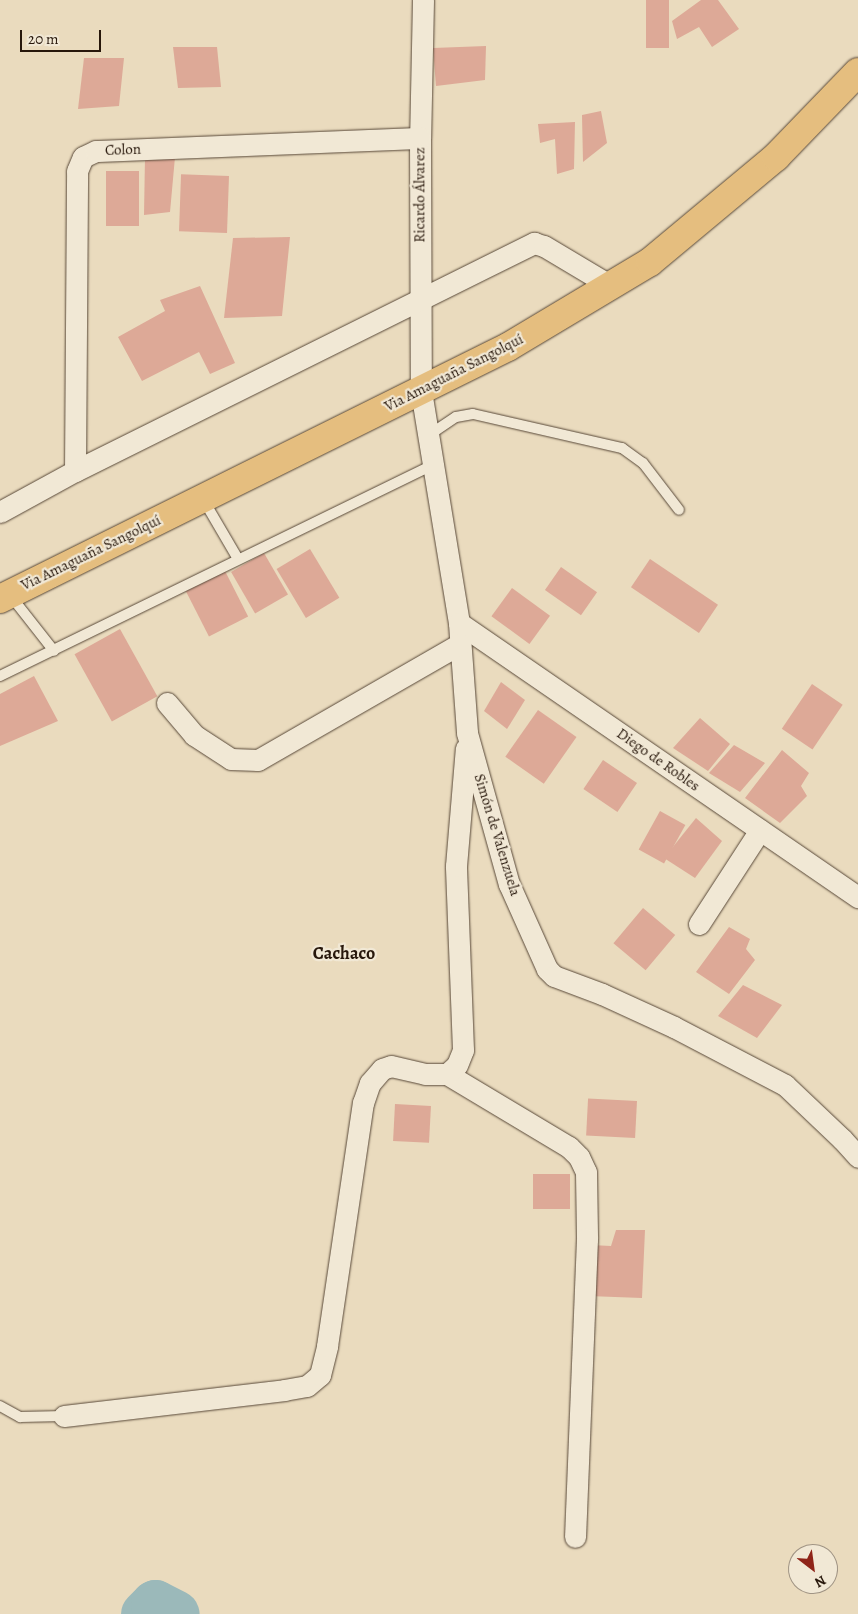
<!DOCTYPE html>
<meta charset="utf-8">
<style>
body{margin:0}
#map{position:relative;width:858px;height:1614px;overflow:hidden;background:#eadbbe;font-family:Alegreya,serif}
div>[style]{position:absolute}
[style*='--x']{left:calc(var(--x)*1px);top:calc(var(--y)*1px);width:calc(var(--w)*1px);rotate:calc(var(--a)*1deg)}
.river>*{height:49px;margin:-24.5px;padding:0 24.5px;transform-origin:24.5px;border-radius:24.5px;background:#9bb9ba}
.building>*{inset:0;background:#dda997;transform-origin:0 0}
.roads{filter:drop-shadow(0 0 1px #584838) drop-shadow(0 0 1px #584838)}
.lane>*{height:10px;margin:-5px;padding:0 5px;transform-origin:5px;border-radius:5px;background:#f1e8d5}
.street>*{height:21px;margin:-10.5px;padding:0 10.5px;transform-origin:10.5px;border-radius:10.5px;background:#f1e8d5}
.highway>*{height:28px;margin:-14px;padding:0 14px;transform-origin:14px;border-radius:14px;background:#e5be7f}
span{translate:-50% -50%;white-space:nowrap;text-align:center;line-height:1.15;-webkit-text-stroke:4.5px #f1e8d5;paint-order:stroke}
.street-label{font-size:15px;color:#27170b}
.quarter-label{font-size:18px;color:#27170b;font-weight:700}
.north{position:absolute;left:788px;top:1544px;width:50px;height:50px;box-sizing:border-box;background:#f1e8d5;border:1px solid #a09484;border-radius:50%;rotate:150deg;font-size:14px;font-weight:700;line-height:20px;text-align:center;color:#27170b}
.north::after{content:'';display:block;margin:auto;width:18px;height:22px;background:#8f2418;clip-path:polygon(50% 0,100% 100%,50% 72%,0 100%)}
.scale{position:absolute;left:20px;top:30px;width:81px;height:22px;box-sizing:border-box;border:2px solid #27170b;border-top:0;padding-left:6px;font-size:15px;line-height:18px;white-space:nowrap;color:#27170b;-webkit-text-stroke:4px #f1e8d5;paint-order:stroke}
</style>
<div id="map">
<div class="river">
<div style="--x:145;--y:1614;--w:14;--a:-45"></div>
<div style="--x:155;--y:1604;--w:22;--a:27"></div>
</div>
<div class="building">
<div style="left:646px;top:0;width:23px;height:48px"></div>
<div style="clip-path:polygon(701px 0,718px 0,739px 29px,712px 47px,699px 27px,677px 39px,672px 21px)"></div>
<div style="clip-path:polygon(486px 46px,485px 80px,436px 86px,433px 48px)"></div>
<div style="clip-path:polygon(173px 47px,217px 47px,221px 87px,178px 88px)"></div>
<div style="clip-path:polygon(84px 58px,124px 58px,119px 106px,78px 109px)"></div>
<div style="clip-path:polygon(601px 111px,607px 143px,583px 162px,582px 115px)"></div>
<div style="clip-path:polygon(575px 122px,574px 169px,557px 174px,555px 139px,540px 143px,538px 124px)"></div>
<div style="clip-path:polygon(145px 157px,175px 157px,170px 212px,144px 215px)"></div>
<div style="left:106px;top:171px;width:33px;height:55px"></div>
<div style="left:229px;top:176px;width:57px;height:48px;rotate:92deg"></div>
<div style="clip-path:polygon(290px 237px,282px 316px,224px 318px,233px 238px)"></div>
<div style="clip-path:polygon(200px 286px,235px 363px,210px 374px,199px 352px,142px 381px,118px 337px,165px 311px,160px 300px)"></div>
<div style="left:310px;top:549px;width:57px;height:39px;rotate:59deg"></div>
<div style="left:264px;top:553px;width:48px;height:38px;rotate:60deg"></div>
<div style="left:650px;top:559px;width:82px;height:34px;rotate:34deg"></div>
<div style="left:561px;top:567px;width:44px;height:28px;rotate:35deg"></div>
<div style="left:225px;top:571px;width:51px;height:44px;rotate:63deg"></div>
<div style="left:512px;top:588px;width:47px;height:35px;rotate:36deg"></div>
<div style="left:120px;top:629px;width:77px;height:52px;rotate:61deg"></div>
<div style="clip-path:polygon(34px 676px,58px 721px,0 746px,0 694px)"></div>
<div style="clip-path:polygon(501px 682px,525px 700px,507px 729px,484px 711px)"></div>
<div style="left:812px;top:684px;width:37px;height:54px;rotate:34deg"></div>
<div style="left:538px;top:710px;width:47px;height:57px;rotate:35deg"></div>
<div style="clip-path:polygon(700px 718px,730px 744px,708px 771px,673px 748px)"></div>
<div style="clip-path:polygon(734px 745px,765px 763px,740px 792px,709px 773px)"></div>
<div style="clip-path:polygon(782px 750px,809px 773px,801px 786px,807px 796px,780px 823px,745px 798px)"></div>
<div style="left:603px;top:760px;width:41px;height:35px;rotate:34deg"></div>
<div style="left:660px;top:811px;width:29px;height:44px;rotate:29deg"></div>
<div style="clip-path:polygon(696px 818px,722px 841px,695px 878px,664px 858px)"></div>
<div style="left:643px;top:908px;width:42px;height:46px;rotate:40deg"></div>
<div style="clip-path:polygon(729px 927px,750px 939px,746px 949px,755px 960px,729px 994px,696px 972px)"></div>
<div style="clip-path:polygon(743px 985px,782px 1005px,757px 1038px,718px 1016px)"></div>
<div style="left:637px;top:1101px;width:37px;height:49px;rotate:93deg"></div>
<div style="left:395px;top:1104px;width:36px;height:37px;rotate:3deg"></div>
<div style="left:570px;top:1174px;width:35px;height:37px;rotate:90deg"></div>
<div style="clip-path:polygon(616px 1230px,645px 1230px,642px 1298px,588px 1296px,591px 1245px,611px 1246px)"></div>
</div>
<div class="roads">
<div class="lane">
<div style="--x:429;--y:435;--w:32;--a:-34"></div>
<div style="--x:456;--y:417;--w:17;--a:-10"></div>
<div style="--x:473;--y:414;--w:153;--a:12.9"></div>
<div style="--x:622;--y:448;--w:26;--a:36"></div>
<div style="--x:643;--y:463;--w:59;--a:52.5"></div>
<div style="--x:203;--y:499;--w:69;--a:59.7"></div>
<div style="--x:10;--y:595;--w:71;--a:51.8"></div>
<div style="--x:0;--y:676;--w:482;--a:-26"></div>
<div style="--x:0;--y:1406;--w:23;--a:29"></div>
<div style="--x:20;--y:1417;--w:44;--a:-1.3"></div>
</div>
<div class="street">
<div style="--x:423;--y:0;--w:138;--a:91.2"></div>
<div style="--x:420;--y:138;--w:253;--a:89.8"></div>
<div style="--x:421;--y:391;--w:235;--a:80.7"></div>
<div style="--x:459;--y:623;--w:110;--a:85.8"></div>
<div style="--x:467;--y:733;--w:157;--a:74.5"></div>
<div style="--x:509;--y:884;--w:93;--a:65.9"></div>
<div style="--x:547;--y:969;--w:10;--a:45"></div>
<div style="--x:554;--y:976;--w:51;--a:20.6"></div>
<div style="--x:602;--y:994;--w:79;--a:24.6"></div>
<div style="--x:674;--y:1027;--w:125;--a:27.6"></div>
<div style="--x:785;--y:1085;--w:79;--a:43.5"></div>
<div style="--x:842;--y:1139;--w:24;--a:48"></div>
<div style="--x:75;--y:471;--w:300;--a:-89.6"></div>
<div style="--x:77;--y:171;--w:15;--a:-67"></div>
<div style="--x:83;--y:157;--w:14;--a:-25"></div>
<div style="--x:96;--y:151;--w:324;--a:-2.3"></div>
<div style="--x:0;--y:512;--w:85;--a:-28.7"></div>
<div style="--x:75;--y:471;--w:513;--a:-26.42"></div>
<div style="--x:534;--y:243;--w:10;--a:17"></div>
<div style="--x:544;--y:246;--w:78;--a:30.8"></div>
<div style="--x:459;--y:623;--w:484;--a:34.5"></div>
<div style="--x:167;--y:703;--w:42;--a:49.8"></div>
<div style="--x:194;--y:735;--w:44;--a:33"></div>
<div style="--x:231;--y:759;--w:27;--a:2"></div>
<div style="--x:258;--y:760;--w:233;--a:-29.9"></div>
<div style="--x:699;--y:924;--w:112;--a:-57"></div>
<div style="--x:447;--y:1074;--w:142;--a:30.9"></div>
<div style="--x:569;--y:1147;--w:14;--a:45"></div>
<div style="--x:579;--y:1157;--w:17;--a:65"></div>
<div style="--x:586;--y:1172;--w:67;--a:89.1"></div>
<div style="--x:587;--y:1239;--w:298;--a:92.3"></div>
<div style="--x:64;--y:1416;--w:222;--a:-6.7"></div>
<div style="--x:284;--y:1390;--w:23;--a:-10"></div>
<div style="--x:307;--y:1386;--w:17;--a:-40"></div>
<div style="--x:320;--y:1375;--w:30;--a:-76"></div>
<div style="--x:327;--y:1346;--w:246;--a:-81.6"></div>
<div style="--x:363;--y:1103;--w:21;--a:-71"></div>
<div style="--x:370;--y:1083;--w:18;--a:-49"></div>
<div style="--x:382;--y:1069;--w:9;--a:-18"></div>
<div style="--x:391;--y:1066;--w:35;--a:13"></div>
<div style="--x:425;--y:1074;--w:22;--a:0"></div>
<div style="--x:447;--y:1074;--w:13;--a:-42"></div>
<div style="--x:457;--y:1065;--w:16;--a:-68"></div>
<div style="--x:463;--y:1050;--w:184;--a:-92.2"></div>
<div style="--x:456;--y:866;--w:118;--a:-85.2"></div>
</div>
<div class="highway">
<div style="--x:0;--y:599;--w:567;--a:-26.38"></div>
<div style="--x:508;--y:347;--w:165;--a:-30.9"></div>
<div style="--x:650;--y:262;--w:164;--a:-39.8"></div>
<div style="--x:776;--y:157;--w:118;--a:-46"></div>
</div>
</div>
<div class="street-label">
<span style="left:123px;top:150px;rotate:-2deg">Colon</span>
<span style="left:420px;top:195px;rotate:-90deg">Ricardo Álvarez</span>
<span style="left:454px;top:373px;rotate:-27deg">Via Amaguaña Sangolquí</span>
<span style="left:91px;top:553px;rotate:-26deg">Via Amaguaña Sangolquí</span>
<span style="left:658px;top:760px;rotate:35deg">Diego de Robles</span>
<span style="left:497px;top:835px;rotate:73deg">Simón de Valenzuela</span>
</div>
<div class="quarter-label">
<span style="left:344px;top:953px">Cachaco</span>
</div>
<div class="north">N</div>
<div class="scale">20 m</div>
</div>
